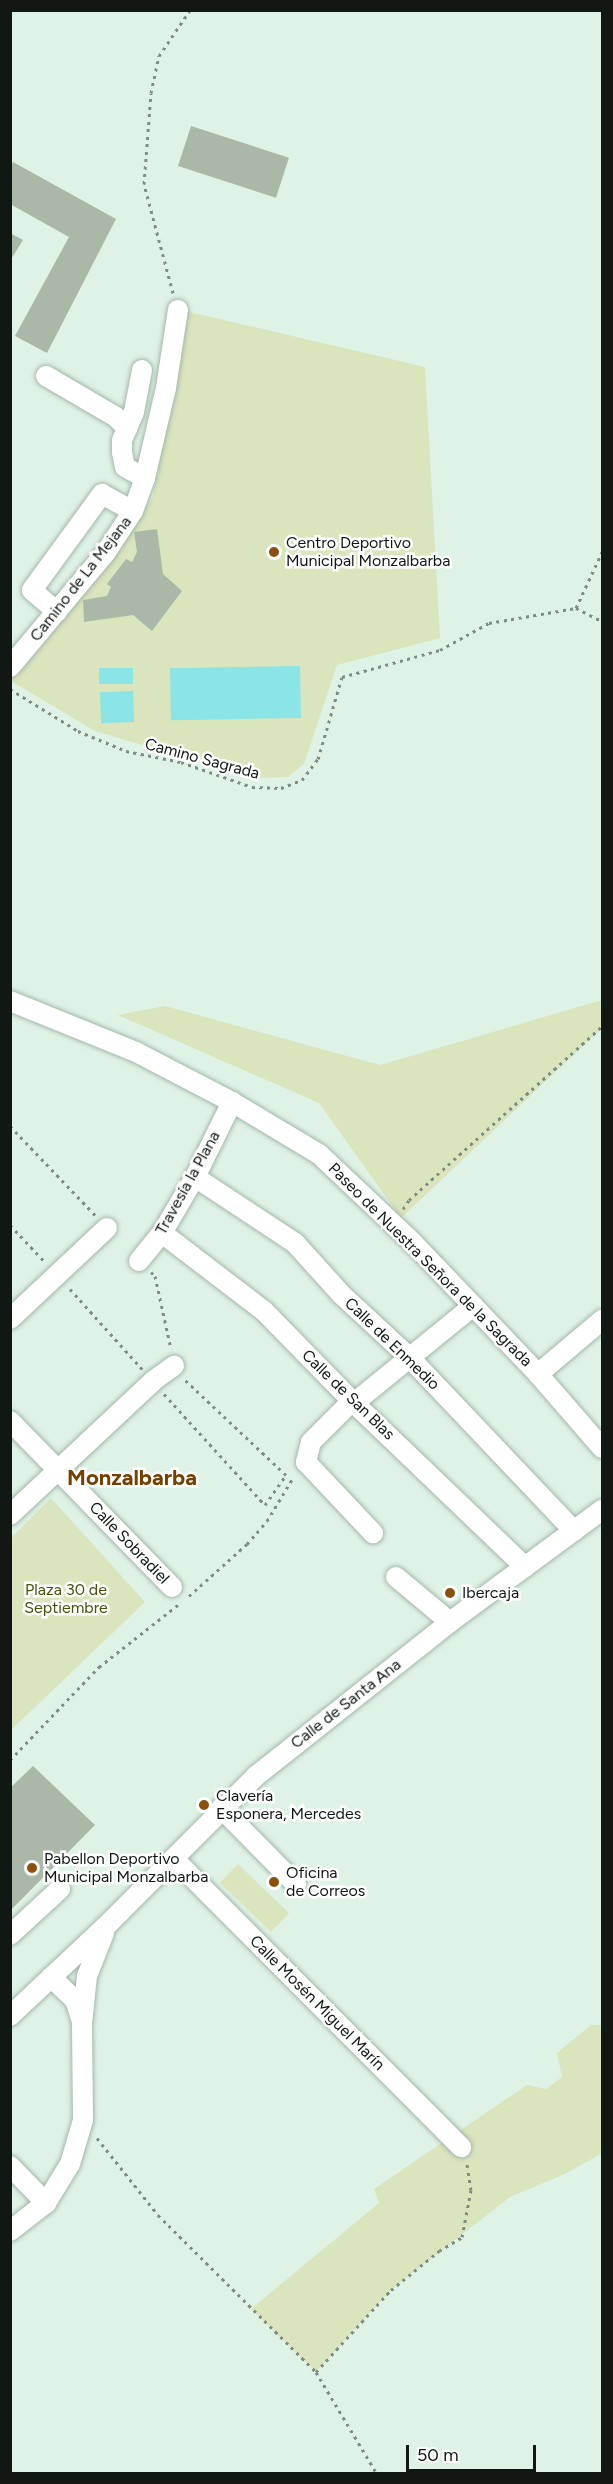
<!DOCTYPE html>
<meta charset="utf-8">
<style>
body{margin:0}
#map{position:relative;width:613px;height:2484px;overflow:hidden;background:#def3e5;font-family:Figtree,sans-serif}
div>[style]{position:absolute}
[style*='--x']{left:calc(var(--x)*1px);top:calc(var(--y)*1px);width:calc(var(--w)*1px);rotate:calc(var(--a)*1deg)}
.green>*{inset:0;background:#dae4bd;transform-origin:0 0}
.water>*{inset:0;background:#8be4e5;transform-origin:0 0}
.building>*{inset:0;background:#abb8a7;transform-origin:0 0}
.path>*{height:3px;margin-top:-1.5px;transform-origin:0;background:repeating-linear-gradient(90deg,#7f8e85 0 3px,transparent 0 7.5px)}
.roads{filter:drop-shadow(0 0 2px #a3b7ab) drop-shadow(0 0 2px #a3b7ab)}
.minor>*{height:20px;margin:-10px;padding:0 10px;transform-origin:10px;border-radius:10px;background:#fff}
.dots>*{width:16px;height:16px;translate:-50% -50%;box-sizing:border-box;border:3px solid #fff;border-radius:50%}
span{translate:-50% -50%;white-space:nowrap;text-align:center;line-height:1.15;-webkit-text-stroke:5px #fff;paint-order:stroke}
.poi-label{font-size:16px;color:#111814}
.left{translate:0 -50%;text-align:left}
.street-label{font-size:16px;color:#111814}
.park-label{font-size:16px;color:#46530b}
.district-label{font-size:22px;color:#764000;font-weight:700}
.frame{position:absolute;inset:0;border:12px solid #111814;pointer-events:none}
.scale{position:absolute;left:406px;top:2445px;width:130px;height:27px;box-sizing:border-box;border:3px solid #111814;border-top:0;padding-left:8px;font-size:18px;line-height:21px;white-space:nowrap;color:#111814;-webkit-text-stroke:4px #fff;paint-order:stroke}
</style>
<div id="map">
<div class="green">
<div style="clip-path:polygon(185px 311px,425px 367px,440px 638px,337px 665px,304px 764px,288px 777px,253px 778px,95px 731px,11px 681px,72px 606px,153px 497px)"></div>
<div style="clip-path:polygon(602px 1000px,602px 1028px,401px 1218px,319px 1103px,118px 1015px,165px 1006px,380px 1065px)"></div>
<div style="clip-path:polygon(51px 1498px,145px 1602px,11px 1730px,11px 1538px)"></div>
<div style="left:238px;top:1864px;width:71px;height:26px;rotate:44deg"></div>
<div style="clip-path:polygon(591px 2025px,602px 2025px,602px 2153px,567px 2173px,510px 2197px,391px 2290px,316px 2372px,251px 2309px,379px 2203px,374px 2189px,527px 2085px,546px 2089px,562px 2077px,557px 2053px)"></div>
</div>
<div class="water">
<div style="left:300px;top:666px;width:52px;height:130px;rotate:89deg"></div>
<div style="left:99px;top:668px;width:34px;height:16px"></div>
<div style="left:133px;top:691px;width:31px;height:33px;rotate:88deg"></div>
</div>
<div class="building">
<div style="left:191px;top:126px;width:103px;height:42px;rotate:18deg"></div>
<div style="clip-path:polygon(13px 162px,116px 219px,47px 353px,15px 336px,69px 237px,10px 204px,10px 168px)"></div>
<div style="clip-path:polygon(10px 233px,23px 240px,10px 261px)"></div>
<div style="clip-path:polygon(157px 529px,163px 574px,182px 591px,152px 631px,133px 615px,84px 622px,83px 600px,107px 596px,111px 587px,107px 584px,126px 559px,132px 562px,137px 552px,134px 532px)"></div>
<div style="clip-path:polygon(33px 1766px,95px 1825px,10px 1911px,10px 1788px)"></div>
</div>
<div class="path">
<div style="--x:173;--y:293;--w:113;--a:-104.9"></div>
<div style="--x:144;--y:184;--w:91;--a:-85.6"></div>
<div style="--x:151;--y:93;--w:38;--a:-78"></div>
<div style="--x:159;--y:56;--w:55;--a:-56"></div>
<div style="--x:576;--y:608;--w:62;--a:-65.1"></div>
<div style="--x:10;--y:689;--w:80;--a:31.7"></div>
<div style="--x:78;--y:731;--w:52;--a:22.6"></div>
<div style="--x:126;--y:751;--w:56;--a:11.3"></div>
<div style="--x:181;--y:762;--w:75;--a:19.4"></div>
<div style="--x:252;--y:787;--w:29;--a:2"></div>
<div style="--x:281;--y:788;--w:22;--a:-21"></div>
<div style="--x:302;--y:780;--w:26;--a:-53"></div>
<div style="--x:318;--y:759;--w:85;--a:-73.7"></div>
<div style="--x:342;--y:677;--w:102;--a:-15.4"></div>
<div style="--x:440;--y:650;--w:56;--a:-28.9"></div>
<div style="--x:489;--y:623;--w:88;--a:-9.8"></div>
<div style="--x:576;--y:608;--w:29;--a:27"></div>
<div style="--x:10;--y:1126;--w:124;--a:46.3"></div>
<div style="--x:403;--y:1209;--w:11;--a:-56"></div>
<div style="--x:409;--y:1200;--w:260;--a:-42"></div>
<div style="--x:10;--y:1225;--w:51;--a:46.6"></div>
<div style="--x:151;--y:1272;--w:6;--a:45"></div>
<div style="--x:155;--y:1276;--w:75;--a:77.6"></div>
<div style="--x:70;--y:1289;--w:108;--a:48"></div>
<div style="--x:164;--y:1394;--w:150;--a:47.7"></div>
<div style="--x:265;--y:1505;--w:37;--a:-55"></div>
<div style="--x:286;--y:1475;--w:140;--a:-136.7"></div>
<div style="--x:189;--y:1596;--w:78;--a:-41.9"></div>
<div style="--x:247;--y:1544;--w:30;--a:-49"></div>
<div style="--x:267;--y:1521;--w:52;--a:-59"></div>
<div style="--x:10;--y:1760;--w:129;--a:-46.3"></div>
<div style="--x:99;--y:1667;--w:102;--a:-38.2"></div>
<div style="--x:97;--y:2138;--w:98;--a:51.6"></div>
<div style="--x:158;--y:2215;--w:223;--a:44.8"></div>
<div style="--x:316;--y:2372;--w:119;--a:59.1"></div>
<div style="--x:316;--y:2372;--w:111;--a:-47.6"></div>
<div style="--x:391;--y:2290;--w:62;--a:-39.1"></div>
<div style="--x:439;--y:2251;--w:27;--a:-31"></div>
<div style="--x:462;--y:2237;--w:48;--a:-79.2"></div>
<div style="--x:471;--y:2190;--w:26;--a:-99"></div>
</div>
<div class="roads">
<div class="minor">
<div style="--x:142;--y:370;--w:43;--a:100.8"></div>
<div style="--x:134;--y:412;--w:30;--a:113"></div>
<div style="--x:122;--y:440;--w:12;--a:90"></div>
<div style="--x:122;--y:452;--w:15;--a:79"></div>
<div style="--x:125;--y:467;--w:23;--a:29"></div>
<div style="--x:46;--y:376;--w:81;--a:30.4"></div>
<div style="--x:116;--y:417;--w:16;--a:45"></div>
<div style="--x:57;--y:612;--w:33;--a:-139"></div>
<div style="--x:32;--y:590;--w:119;--a:-53.9"></div>
<div style="--x:102;--y:494;--w:35;--a:29"></div>
<div style="--x:10;--y:667;--w:150;--a:-50.1"></div>
<div style="--x:106;--y:552;--w:49;--a:-56.6"></div>
<div style="--x:133;--y:511;--w:35;--a:-70"></div>
<div style="--x:145;--y:478;--w:92;--a:-76.9"></div>
<div style="--x:166;--y:388;--w:79;--a:-81.3"></div>
<div style="--x:10;--y:1001;--w:136;--a:22"></div>
<div style="--x:136;--y:1052;--w:108;--a:27.5"></div>
<div style="--x:232;--y:1102;--w:101;--a:30.9"></div>
<div style="--x:319;--y:1154;--w:129;--a:43.4"></div>
<div style="--x:413;--y:1243;--w:181;--a:46.3"></div>
<div style="--x:538;--y:1374;--w:98;--a:49.1"></div>
<div style="--x:195;--y:1177;--w:120;--a:33.4"></div>
<div style="--x:295;--y:1243;--w:70;--a:47.9"></div>
<div style="--x:342;--y:1295;--w:91;--a:42.8"></div>
<div style="--x:409;--y:1357;--w:240;--a:46.5"></div>
<div style="--x:162;--y:1233;--w:128;--a:37.4"></div>
<div style="--x:264;--y:1311;--w:129;--a:45.6"></div>
<div style="--x:354;--y:1403;--w:237;--a:43.8"></div>
<div style="--x:139;--y:1261;--w:36;--a:-51"></div>
<div style="--x:162;--y:1233;--w:65;--a:-59.5"></div>
<div style="--x:195;--y:1177;--w:84;--a:-63.7"></div>
<div style="--x:10;--y:1319;--w:133;--a:-43.2"></div>
<div style="--x:538;--y:1374;--w:84;--a:-40.2"></div>
<div style="--x:352;--y:1401;--w:58;--a:135"></div>
<div style="--x:311;--y:1442;--w:21;--a:104"></div>
<div style="--x:306;--y:1462;--w:98;--a:46.7"></div>
<div style="--x:354;--y:1403;--w:154;--a:-39.2"></div>
<div style="--x:10;--y:1421;--w:232;--a:45.7"></div>
<div style="--x:10;--y:1515;--w:196;--a:-43.1"></div>
<div style="--x:153;--y:1381;--w:26;--a:-36"></div>
<div style="--x:396;--y:1577;--w:70;--a:39.8"></div>
<div style="--x:221;--y:1808;--w:107;--a:45.4"></div>
<div style="--x:174;--y:1859;--w:407;--a:45.1"></div>
<div style="--x:10;--y:1935;--w:68;--a:-42.6"></div>
<div style="--x:51;--y:1977;--w:33;--a:44"></div>
<div style="--x:75;--y:2000;--w:19;--a:72"></div>
<div style="--x:10;--y:2016;--w:137;--a:-43.2"></div>
<div style="--x:110;--y:1922;--w:206;--a:-45"></div>
<div style="--x:256;--y:1776;--w:248;--a:-38.4"></div>
<div style="--x:450;--y:1622;--w:189;--a:-36.4"></div>
<div style="--x:10;--y:2166;--w:52;--a:45.8"></div>
<div style="--x:10;--y:2231;--w:46;--a:-37.9"></div>
<div style="--x:46;--y:2203;--w:46;--a:-58.4"></div>
<div style="--x:70;--y:2164;--w:46;--a:-73.5"></div>
<div style="--x:83;--y:2120;--w:96;--a:-90.6"></div>
<div style="--x:82;--y:2024;--w:48;--a:-84.1"></div>
<div style="--x:87;--y:1976;--w:46;--a:-68.4"></div>
</div>
</div>
<div class="dots">
<div style="left:274px;top:552px;background:#8c500e"></div>
<div style="left:450px;top:1593px;background:#8c500e"></div>
<div style="left:204px;top:1805px;background:#8c500e"></div>
<div style="left:32px;top:1868px;background:#8c500e"></div>
<div style="left:274px;top:1882px;background:#8c500e"></div>
</div>
<div class="poi-label">
<span class="left" style="left:286px;top:552px">Centro Deportivo<br>Municipal Monzalbarba</span>
<span class="left" style="left:462px;top:1593px">Ibercaja</span>
<span class="left" style="left:216px;top:1805px">Clavería<br>Esponera, Mercedes</span>
<span class="left" style="left:44px;top:1868px">Pabellon Deportivo<br>Municipal Monzalbarba</span>
<span class="left" style="left:286px;top:1882px">Oficina<br>de Correos</span>
</div>
<div class="street-label">
<span style="left:81px;top:579px;rotate:-52deg">Camino de La Mejana</span>
<span style="left:202px;top:759px;rotate:15deg">Camino Sagrada</span>
<span style="left:188px;top:1183px;rotate:-61deg">Travesía la Plana</span>
<span style="left:430px;top:1265px;rotate:45deg">Paseo de Nuestra Señora de la Sagrada</span>
<span style="left:392px;top:1344px;rotate:44deg">Calle de Enmedio</span>
<span style="left:348px;top:1395px;rotate:44deg">Calle de San Blas</span>
<span style="left:129px;top:1543px;rotate:46deg">Calle Sobradiel</span>
<span style="left:346px;top:1704px;rotate:-38deg">Calle de Santa Ana</span>
<span style="left:317px;top:2003px;rotate:45deg">Calle Mosén Miguel Marín</span>
</div>
<div class="park-label">
<span style="left:66px;top:1599px">Plaza 30 de<br>Septiembre</span>
</div>
<div class="district-label">
<span style="left:132px;top:1478px">Monzalbarba</span>
</div>
<div class="frame"></div>
<div class="scale">50 m</div>
</div>
